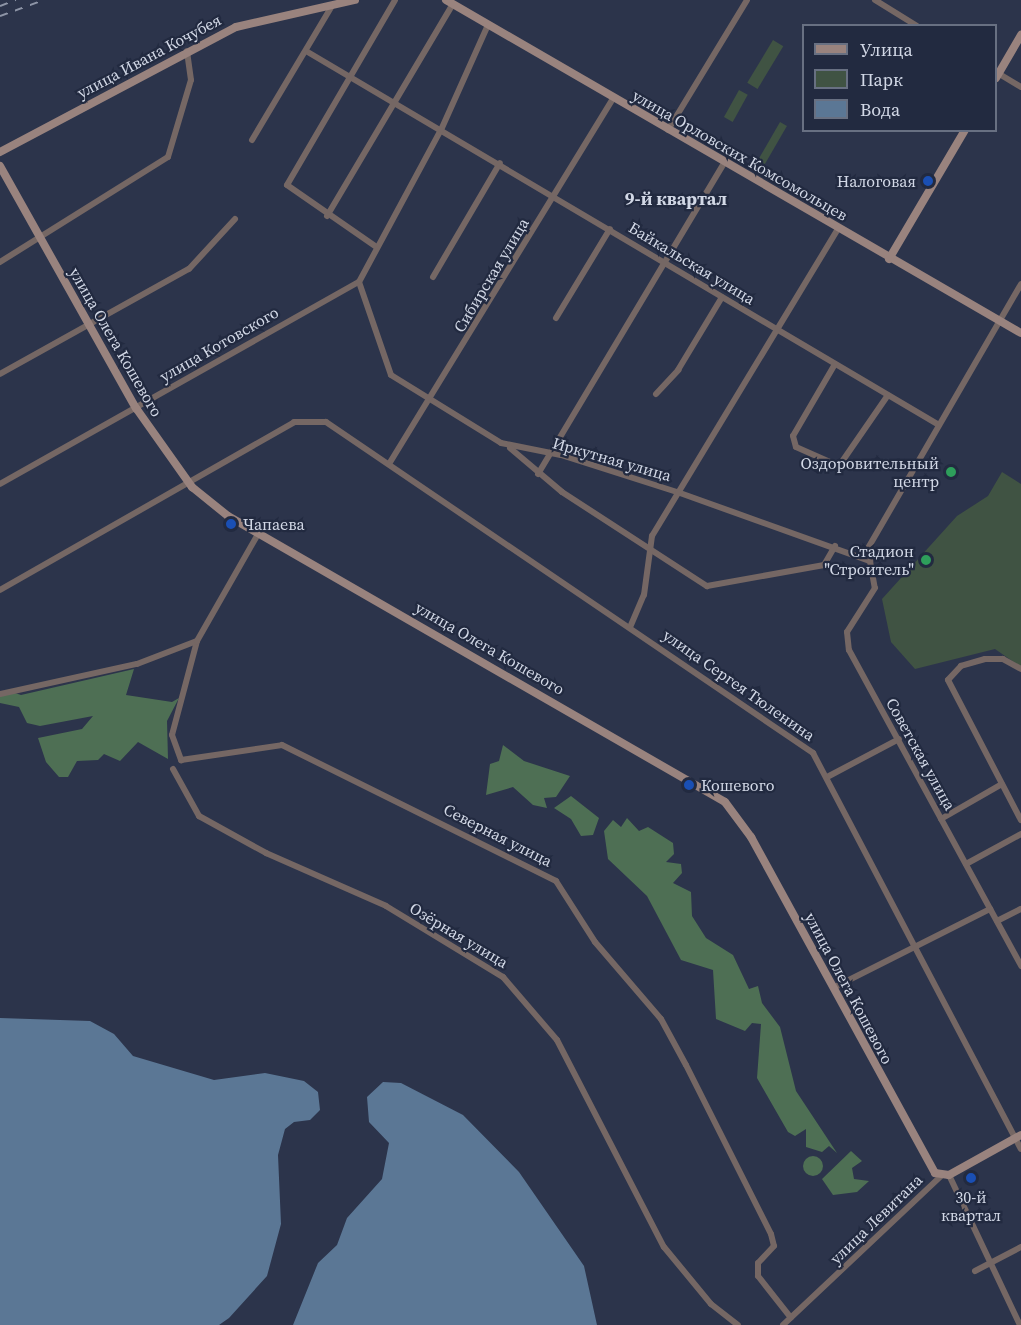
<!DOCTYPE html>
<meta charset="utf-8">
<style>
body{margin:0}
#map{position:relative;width:1021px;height:1325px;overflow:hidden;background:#2c344b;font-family:"Source Serif 4",serif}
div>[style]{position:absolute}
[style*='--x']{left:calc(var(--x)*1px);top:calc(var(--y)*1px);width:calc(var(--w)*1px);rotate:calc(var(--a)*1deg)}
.green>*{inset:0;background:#405343;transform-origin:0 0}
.forest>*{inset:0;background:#4e6f54}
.round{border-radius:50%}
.water>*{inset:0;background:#5b7795}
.street>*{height:6px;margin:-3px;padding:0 3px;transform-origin:3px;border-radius:3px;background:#756764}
.secondary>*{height:8px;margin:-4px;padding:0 4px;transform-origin:4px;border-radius:4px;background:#99837e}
.rail>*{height:2px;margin-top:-1px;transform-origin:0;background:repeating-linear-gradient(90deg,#8d94a6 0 8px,transparent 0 16px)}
.dots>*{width:16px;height:16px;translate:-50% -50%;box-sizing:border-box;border:3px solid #222a40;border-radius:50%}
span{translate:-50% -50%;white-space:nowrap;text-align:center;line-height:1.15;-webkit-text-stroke:4.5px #222a40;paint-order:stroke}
.street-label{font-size:16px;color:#d2d8e6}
.poi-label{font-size:16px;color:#d2d8e6}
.right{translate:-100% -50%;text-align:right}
.left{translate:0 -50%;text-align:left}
.neighbourhood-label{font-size:18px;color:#d2d8e6;font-weight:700}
.legend{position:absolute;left:802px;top:24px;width:195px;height:108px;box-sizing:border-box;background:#222a40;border:2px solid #687082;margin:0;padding:8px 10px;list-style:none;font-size:18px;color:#d2d8e6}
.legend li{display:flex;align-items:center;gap:12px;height:30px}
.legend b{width:30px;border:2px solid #687082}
</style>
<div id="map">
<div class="green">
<div style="left:773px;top:40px;width:12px;height:50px;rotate:31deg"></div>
<div style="left:739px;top:90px;width:10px;height:31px;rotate:29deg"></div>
<div style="left:780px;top:122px;width:8px;height:44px;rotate:30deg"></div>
<div style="clip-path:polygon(1002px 472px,1021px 484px,1021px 667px,995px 649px,915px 669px,891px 642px,882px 599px,957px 516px,988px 496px)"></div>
</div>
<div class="forest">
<div style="clip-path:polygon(134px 669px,126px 695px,172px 702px,179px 698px,167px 721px,168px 759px,138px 742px,120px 761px,104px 754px,98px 760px,77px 761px,68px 777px,59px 777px,46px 762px,38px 738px,82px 729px,93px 716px,40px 726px,27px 723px,19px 707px,0 703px,0 696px,12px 692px,21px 695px)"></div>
<div style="clip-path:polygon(503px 745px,524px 761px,570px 776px,556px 797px,544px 798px,547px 808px,533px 805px,513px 787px,486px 795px,490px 764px,499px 761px)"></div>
<div style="clip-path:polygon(571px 796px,599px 818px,593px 835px,581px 836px,571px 819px,554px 808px)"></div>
<div style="clip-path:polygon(627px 818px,639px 831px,648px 827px,673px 843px,674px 854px,666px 862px,681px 864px,682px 873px,673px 883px,691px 892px,692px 916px,706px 938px,733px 955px,749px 989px,758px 986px,762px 1003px,780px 1027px,796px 1091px,837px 1153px,829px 1146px,822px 1152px,806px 1147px,806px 1129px,795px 1136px,788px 1132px,757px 1078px,761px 1024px,752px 1023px,745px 1031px,716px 1019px,713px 970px,681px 960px,647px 896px,608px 859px,604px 831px,613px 820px,621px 827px)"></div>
<div style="clip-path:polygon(851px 1151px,862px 1161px,852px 1168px,854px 1179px,869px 1181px,857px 1192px,833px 1195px,822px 1179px)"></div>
<div class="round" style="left:803px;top:1156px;width:20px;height:20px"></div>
</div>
<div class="water">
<div style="clip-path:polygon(0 1018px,90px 1021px,114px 1034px,133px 1056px,214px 1080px,265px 1073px,304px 1081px,318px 1092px,320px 1110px,310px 1120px,294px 1122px,285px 1129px,278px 1155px,281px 1224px,267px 1276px,229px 1318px,219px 1325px,0 1325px)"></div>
<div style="clip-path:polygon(383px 1082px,401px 1083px,463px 1115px,519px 1172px,584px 1266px,597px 1325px,293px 1325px,318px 1263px,337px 1245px,347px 1218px,382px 1179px,389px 1143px,369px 1122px,367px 1097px)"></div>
</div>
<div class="street">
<div style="--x:875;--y:0;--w:49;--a:31.8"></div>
<div style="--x:306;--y:51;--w:735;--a:30.58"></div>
<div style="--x:996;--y:72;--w:29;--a:31"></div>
<div style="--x:668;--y:130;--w:152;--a:-58.7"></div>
<div style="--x:252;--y:140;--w:156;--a:-59.2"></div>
<div style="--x:327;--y:216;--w:247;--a:-59.3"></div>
<div style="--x:375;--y:246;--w:107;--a:-145.3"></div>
<div style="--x:287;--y:185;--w:214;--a:-59.7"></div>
<div style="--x:0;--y:262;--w:198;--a:-32"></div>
<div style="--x:168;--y:157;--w:80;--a:-73.4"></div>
<div style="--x:191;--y:80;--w:29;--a:-98"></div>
<div style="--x:433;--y:277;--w:132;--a:-59.6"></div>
<div style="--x:359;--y:282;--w:98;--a:71"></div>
<div style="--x:391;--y:375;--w:129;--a:31.7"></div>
<div style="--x:501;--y:443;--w:61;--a:11.3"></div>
<div style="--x:561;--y:455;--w:125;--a:17.7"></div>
<div style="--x:680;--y:493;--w:202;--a:19.7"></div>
<div style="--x:870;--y:561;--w:27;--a:80"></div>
<div style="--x:875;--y:588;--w:52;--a:122.5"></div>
<div style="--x:847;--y:632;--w:18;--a:84"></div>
<div style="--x:849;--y:650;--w:360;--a:61.4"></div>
<div style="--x:359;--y:282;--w:173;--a:-61.7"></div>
<div style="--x:441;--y:130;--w:115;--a:-65.9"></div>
<div style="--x:556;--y:318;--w:104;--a:-58.8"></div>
<div style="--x:835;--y:364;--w:83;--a:120.3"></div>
<div style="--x:793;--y:436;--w:11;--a:75"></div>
<div style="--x:796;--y:447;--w:47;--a:23.8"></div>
<div style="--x:839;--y:466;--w:86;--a:-55.4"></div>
<div style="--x:0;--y:374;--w:216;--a:-29.1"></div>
<div style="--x:189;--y:269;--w:68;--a:-47.4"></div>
<div style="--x:656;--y:394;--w:33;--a:-47"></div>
<div style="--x:678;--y:370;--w:85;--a:-58.9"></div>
<div style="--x:510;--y:448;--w:68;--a:40.2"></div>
<div style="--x:562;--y:492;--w:173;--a:33"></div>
<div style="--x:707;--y:586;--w:119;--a:-10.2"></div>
<div style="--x:824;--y:565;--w:22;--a:-60"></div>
<div style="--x:389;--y:464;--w:428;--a:-58.5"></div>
<div style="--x:538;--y:474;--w:362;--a:-59.1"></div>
<div style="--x:0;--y:484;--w:412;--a:-29.4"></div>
<div style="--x:864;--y:555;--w:313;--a:-59.9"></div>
<div style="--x:0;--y:590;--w:339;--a:-29.7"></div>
<div style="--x:294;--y:422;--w:32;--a:0"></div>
<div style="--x:326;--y:422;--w:589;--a:34.2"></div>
<div style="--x:813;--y:753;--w:447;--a:62.3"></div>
<div style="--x:631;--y:625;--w:33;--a:-67"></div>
<div style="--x:644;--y:595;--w:60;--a:-82.3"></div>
<div style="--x:652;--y:536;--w:359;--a:-58.8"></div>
<div style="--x:197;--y:641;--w:97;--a:104.9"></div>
<div style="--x:172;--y:735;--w:27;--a:70"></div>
<div style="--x:181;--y:760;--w:102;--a:-8.4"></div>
<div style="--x:282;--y:745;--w:306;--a:26.4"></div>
<div style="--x:556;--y:881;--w:72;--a:57.4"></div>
<div style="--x:595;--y:942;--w:101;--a:49.4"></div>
<div style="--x:661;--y:1019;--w:52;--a:61.5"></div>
<div style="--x:686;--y:1065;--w:189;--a:63.3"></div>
<div style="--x:771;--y:1234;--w:12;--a:76"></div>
<div style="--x:774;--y:1246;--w:23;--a:133"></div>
<div style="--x:758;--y:1263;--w:13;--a:90"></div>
<div style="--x:758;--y:1276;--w:53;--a:51.8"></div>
<div style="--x:1021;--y:669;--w:21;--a:-151"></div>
<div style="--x:1003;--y:659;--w:18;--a:180"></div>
<div style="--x:985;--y:659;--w:25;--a:164"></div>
<div style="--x:961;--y:666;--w:19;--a:133"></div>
<div style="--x:948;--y:680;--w:158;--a:62.5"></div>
<div style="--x:0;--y:694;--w:140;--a:-12.4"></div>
<div style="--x:137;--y:664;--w:64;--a:-21"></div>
<div style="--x:197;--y:641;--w:123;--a:-60.3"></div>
<div style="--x:173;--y:769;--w:54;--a:61"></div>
<div style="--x:199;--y:816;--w:77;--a:28.9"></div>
<div style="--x:266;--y:853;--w:131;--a:23.8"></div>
<div style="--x:386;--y:906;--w:137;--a:31.3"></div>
<div style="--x:503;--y:977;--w:83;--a:49.4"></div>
<div style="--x:557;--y:1040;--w:233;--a:62.7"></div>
<div style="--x:664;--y:1247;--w:74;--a:50.5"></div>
<div style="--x:711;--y:1304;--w:34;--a:38"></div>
<div style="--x:829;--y:776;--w:79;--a:-27.9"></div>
<div style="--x:941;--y:819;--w:70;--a:-29.8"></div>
<div style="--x:966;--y:864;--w:63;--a:-28.6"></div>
<div style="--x:997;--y:921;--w:27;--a:-27"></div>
<div style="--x:833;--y:988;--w:176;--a:-26.7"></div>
<div style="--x:949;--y:1175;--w:166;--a:64.7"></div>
<div style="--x:975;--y:1271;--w:52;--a:-27.6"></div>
<div style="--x:783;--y:1325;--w:217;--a:-43.3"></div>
</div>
<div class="secondary">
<div style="--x:446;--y:0;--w:664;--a:30.08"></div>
<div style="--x:996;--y:78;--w:50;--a:-59.8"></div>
<div style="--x:0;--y:152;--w:267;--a:-27.9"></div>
<div style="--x:236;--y:27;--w:122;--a:-12.8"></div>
<div style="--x:0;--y:166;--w:278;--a:60.7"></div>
<div style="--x:136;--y:408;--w:97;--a:54.7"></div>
<div style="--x:192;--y:487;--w:46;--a:38.9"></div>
<div style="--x:228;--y:516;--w:573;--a:29.92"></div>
<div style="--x:725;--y:802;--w:44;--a:53.4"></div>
<div style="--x:751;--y:837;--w:383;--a:61.3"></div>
<div style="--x:935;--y:1173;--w:14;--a:8"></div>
<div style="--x:949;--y:1175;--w:82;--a:-29.1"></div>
<div style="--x:889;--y:259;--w:150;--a:-59.5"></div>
</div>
<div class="rail">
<div style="--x:0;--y:6;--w:17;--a:-21"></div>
<div style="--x:0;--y:16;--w:47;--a:-20"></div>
</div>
<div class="dots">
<div style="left:928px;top:181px;background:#1a4fb4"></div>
<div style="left:951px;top:472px;background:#2e9e5b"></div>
<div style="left:231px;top:524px;background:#1a4fb4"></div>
<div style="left:926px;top:560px;background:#2e9e5b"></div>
<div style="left:689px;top:785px;background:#1a4fb4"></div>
<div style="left:971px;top:1178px;background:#1a4fb4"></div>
</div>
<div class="street-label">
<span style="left:149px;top:56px;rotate:-28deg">улица Ивана Кочубея</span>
<span style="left:740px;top:155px;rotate:30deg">улица Орловских Комсомольцев</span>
<span style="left:692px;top:263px;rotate:31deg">Байкальская улица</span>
<span style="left:491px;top:275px;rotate:-59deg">Сибирская улица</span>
<span style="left:116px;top:342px;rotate:60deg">улица Олега Кошевого</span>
<span style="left:219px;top:344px;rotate:-30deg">улица Котовского</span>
<span style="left:612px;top:459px;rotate:16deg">Иркутная улица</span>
<span style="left:490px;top:648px;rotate:30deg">улица Олега Кошевого</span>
<span style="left:739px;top:685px;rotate:35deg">улица Сергея Тюленина</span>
<span style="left:921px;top:754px;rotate:61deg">Советская улица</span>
<span style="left:498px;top:835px;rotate:27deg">Северная улица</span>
<span style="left:459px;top:935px;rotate:31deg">Озёрная улица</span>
<span style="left:849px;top:988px;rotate:62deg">улица Олега Кошевого</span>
<span style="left:876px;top:1219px;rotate:-44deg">улица Левитана</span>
</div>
<div class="poi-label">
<span class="right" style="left:916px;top:181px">Налоговая</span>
<span class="right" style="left:939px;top:472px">Оздоровительный<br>центр</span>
<span class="left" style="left:243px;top:524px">Чапаева</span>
<span class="right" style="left:914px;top:560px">Стадион<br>"Строитель"</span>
<span class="left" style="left:701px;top:785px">Кошевого</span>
<span style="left:971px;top:1206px">30-й<br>квартал</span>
</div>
<div class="neighbourhood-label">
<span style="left:676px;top:199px">9-й квартал</span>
</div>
<ul class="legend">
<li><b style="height:8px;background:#99837e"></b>Улица</li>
<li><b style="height:16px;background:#405343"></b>Парк</li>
<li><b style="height:16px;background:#5b7795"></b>Вода</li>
</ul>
</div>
